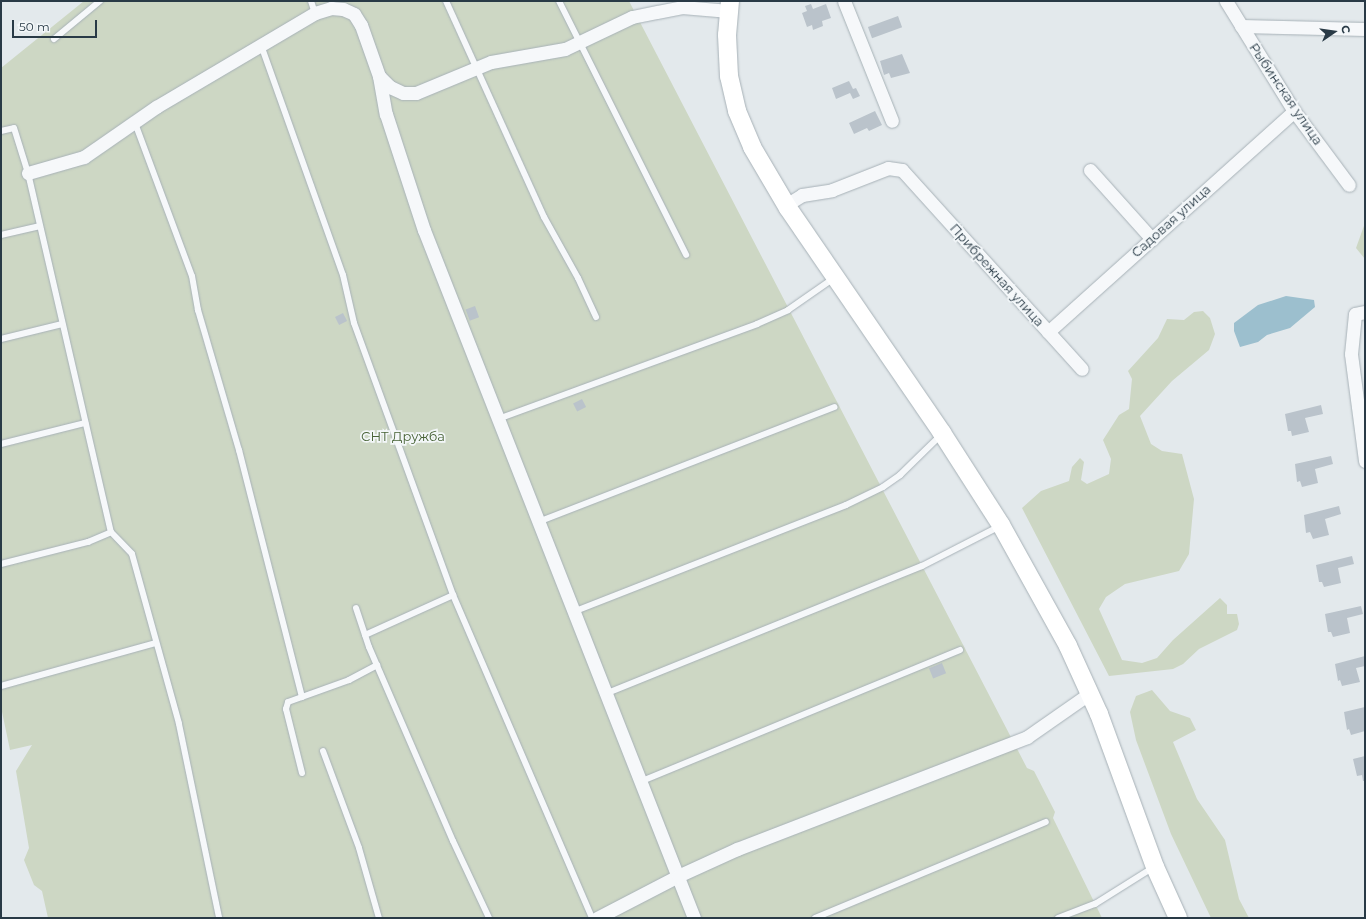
<!DOCTYPE html>
<meta charset="utf-8">
<style>
body{margin:0}
#map{position:relative;width:1366px;height:919px;overflow:hidden;background:#e3e9ec;font-family:Montserrat,sans-serif}
div>[style]{position:absolute}
[style*='--x']{left:calc(var(--x)*1px);top:calc(var(--y)*1px);width:calc(var(--w)*1px);rotate:calc(var(--a)*1deg)}
.green>*{inset:0;background:#cdd7c4}
.water>*{inset:0;background:#9cbfce}
.building>*{inset:0;background:#bac3cb;transform-origin:0 0}
.roads{filter:drop-shadow(0 0 1px #a7b1b7) drop-shadow(0 0 1px #a7b1b7)}
.lane>*{height:6px;margin:-3px;padding:0 3px;transform-origin:3px;border-radius:3px;background:#f6f8fa}
.street>*{height:13px;margin:-6.5px;padding:0 6.5px;transform-origin:6.5px;border-radius:6.5px;background:#f6f8fa}
.secondary>*{height:18px;margin:-9px;padding:0 9px;transform-origin:9px;border-radius:9px;background:#fff}
span{translate:-50% -50%;white-space:nowrap;text-align:center;line-height:1.15;-webkit-text-stroke:3.5px #f3f7f9;paint-order:stroke}
.street-label{font-size:13px;color:#293a46}
.park-label{font-size:13px;color:#486336}
.frame{position:absolute;inset:0;border:2px solid #293a46;pointer-events:none}
.north{position:absolute;left:1314px;top:12px;width:40px;height:40px;-webkit-text-stroke:3px #f3f7f9;paint-order:stroke;rotate:77deg;font-size:11px;font-weight:700;line-height:16px;text-align:center;color:#293a46}
.north::after{content:'';display:block;margin:auto;width:14px;height:18px;background:#293a46;clip-path:polygon(50% 0,100% 100%,50% 72%,0 100%)}
.scale{position:absolute;left:12px;top:20px;width:85px;height:18px;box-sizing:border-box;border:2px solid #293a46;border-top:0;padding-left:5px;font-size:12px;line-height:14px;white-space:nowrap;color:#293a46;-webkit-text-stroke:3px #f3f7f9;paint-order:stroke}
</style>
<div id="map">
<div class="green">
<div style="clip-path:polygon(84px 1px,629px 1px,1027px 768px,1034px 771px,1055px 812px,1053px 818px,1102px 918px,48px 918px,42px 891px,34px 885px,24px 860px,29px 848px,16px 771px,32px 745px,10px 750px,1px 707px,1px 68px)"></div>
<div style="clip-path:polygon(1365px 223px,1365px 259px,1356px 248px)"></div>
<div style="clip-path:polygon(1203px 311px,1210px 318px,1215px 334px,1209px 350px,1172px 381px,1140px 416px,1151px 444px,1162px 451px,1182px 454px,1194px 499px,1189px 554px,1179px 571px,1125px 584px,1106px 597px,1099px 609px,1122px 660px,1142px 663px,1157px 658px,1173px 640px,1220px 598px,1227px 605px,1227px 614px,1237px 614px,1239px 624px,1237px 630px,1199px 649px,1183px 664px,1173px 669px,1109px 676px,1022px 508px,1041px 491px,1069px 481px,1072px 467px,1080px 458px,1084px 462px,1081px 480px,1087px 484px,1109px 474px,1111px 459px,1103px 440px,1119px 415px,1129px 409px,1132px 379px,1128px 371px,1158px 338px,1167px 319px,1184px 320px,1194px 312px)"></div>
<div style="clip-path:polygon(1152px 690px,1170px 711px,1190px 718px,1196px 730px,1173px 742px,1197px 799px,1225px 840px,1239px 899px,1249px 918px,1211px 918px,1171px 834px,1136px 740px,1130px 712px,1136px 696px)"></div>
</div>
<div class="water">
<div style="clip-path:polygon(1286px 296px,1314px 300px,1315px 307px,1290px 328px,1267px 335px,1258px 342px,1240px 347px,1234px 331px,1234px 323px,1258px 305px)"></div>
</div>
<div class="building">
<div style="clip-path:polygon(811px 4px,813px 9px,826px 4px,831px 18px,822px 21px,823px 26px,813px 30px,812px 25px,807px 27px,802px 13px,807px 11px,805px 6px)"></div>
<div style="left:898px;top:16px;width:12px;height:32px;rotate:70deg"></div>
<div style="clip-path:polygon(902px 54px,910px 73px,891px 78px,889px 73px,884px 75px,880px 61px)"></div>
<div style="clip-path:polygon(849px 81px,853px 89px,856px 88px,860px 96px,853px 99px,850px 93px,836px 99px,832px 88px)"></div>
<div style="clip-path:polygon(875px 111px,882px 125px,869px 131px,867px 128px,854px 134px,849px 123px)"></div>
<div style="left:475px;top:306px;width:12px;height:10px;rotate:70deg"></div>
<div style="left:343px;top:313px;width:9px;height:9px;rotate:63deg"></div>
<div style="left:582px;top:399px;width:9px;height:10px;rotate:63deg"></div>
<div style="clip-path:polygon(1321px 405px,1323px 414px,1305px 418px,1309px 432px,1292px 436px,1291px 431px,1288px 431px,1285px 414px)"></div>
<div style="clip-path:polygon(1331px 456px,1333px 464px,1315px 469px,1318px 483px,1302px 487px,1300px 481px,1297px 482px,1295px 464px)"></div>
<div style="clip-path:polygon(1339px 506px,1341px 514px,1325px 519px,1329px 535px,1313px 539px,1310px 532px,1306px 533px,1304px 515px)"></div>
<div style="clip-path:polygon(1352px 556px,1354px 564px,1338px 568px,1341px 583px,1324px 587px,1322px 582px,1319px 582px,1316px 565px)"></div>
<div style="clip-path:polygon(1361px 606px,1363px 614px,1347px 618px,1350px 633px,1333px 637px,1331px 632px,1328px 632px,1325px 614px)"></div>
<div style="clip-path:polygon(1365px 656px,1365px 666px,1356px 668px,1360px 682px,1342px 686px,1340px 680px,1338px 681px,1335px 664px)"></div>
<div style="left:942px;top:663px;width:11px;height:14px;rotate:68deg"></div>
<div style="clip-path:polygon(1365px 707px,1365px 731px,1351px 735px,1349px 729px,1347px 730px,1344px 712px)"></div>
<div style="clip-path:polygon(1365px 756px,1365px 781px,1363px 781px,1362px 775px,1357px 776px,1353px 759px)"></div>
</div>
<div class="roads">
<div class="lane">
<div style="--x:311;--y:1;--w:13;--a:72"></div>
<div style="--x:446;--y:1;--w:237;--a:65.6"></div>
<div style="--x:544;--y:217;--w:70;--a:60.9"></div>
<div style="--x:578;--y:278;--w:43;--a:65.2"></div>
<div style="--x:559;--y:1;--w:284;--a:63.4"></div>
<div style="--x:54;--y:39;--w:60;--a:-39.6"></div>
<div style="--x:261;--y:45;--w:244;--a:70.4"></div>
<div style="--x:343;--y:275;--w:49;--a:77.1"></div>
<div style="--x:354;--y:323;--w:289;--a:70"></div>
<div style="--x:453;--y:595;--w:352;--a:66.7"></div>
<div style="--x:135;--y:123;--w:163;--a:69.6"></div>
<div style="--x:192;--y:276;--w:35;--a:80"></div>
<div style="--x:198;--y:310;--w:146;--a:73.7"></div>
<div style="--x:239;--y:450;--w:255;--a:75.7"></div>
<div style="--x:1;--y:131;--w:13;--a:-13"></div>
<div style="--x:14;--y:128;--w:47;--a:72.7"></div>
<div style="--x:28;--y:173;--w:368;--a:77"></div>
<div style="--x:111;--y:532;--w:30;--a:46"></div>
<div style="--x:132;--y:554;--w:176;--a:74.5"></div>
<div style="--x:179;--y:724;--w:198;--a:78.3"></div>
<div style="--x:1;--y:235;--w:39;--a:-13"></div>
<div style="--x:1;--y:339;--w:63;--a:-13.8"></div>
<div style="--x:498;--y:419;--w:276;--a:-20.1"></div>
<div style="--x:757;--y:324;--w:34;--a:-24"></div>
<div style="--x:788;--y:310;--w:56;--a:-34.8"></div>
<div style="--x:1;--y:444;--w:87;--a:-14"></div>
<div style="--x:538;--y:522;--w:318;--a:-21.2"></div>
<div style="--x:1;--y:564;--w:90;--a:-14.2"></div>
<div style="--x:88;--y:542;--w:25;--a:-23"></div>
<div style="--x:356;--y:608;--w:41;--a:71.6"></div>
<div style="--x:369;--y:647;--w:211;--a:66.6"></div>
<div style="--x:453;--y:841;--w:85;--a:64.9"></div>
<div style="--x:573;--y:612;--w:293;--a:-21.4"></div>
<div style="--x:846;--y:505;--w:41;--a:-25.9"></div>
<div style="--x:883;--y:487;--w:21;--a:-35"></div>
<div style="--x:900;--y:475;--w:57;--a:-44.3"></div>
<div style="--x:365;--y:635;--w:97;--a:-24.4"></div>
<div style="--x:1;--y:686;--w:161;--a:-15.5"></div>
<div style="--x:605;--y:694;--w:342;--a:-22"></div>
<div style="--x:922;--y:566;--w:88;--a:-27.1"></div>
<div style="--x:323;--y:751;--w:103;--a:69.6"></div>
<div style="--x:359;--y:848;--w:73;--a:74.1"></div>
<div style="--x:302;--y:773;--w:66;--a:-104"></div>
<div style="--x:286;--y:709;--w:7;--a:-74"></div>
<div style="--x:288;--y:702;--w:65;--a:-19.8"></div>
<div style="--x:349;--y:680;--w:32;--a:-28"></div>
<div style="--x:642;--y:781;--w:344;--a:-22.4"></div>
<div style="--x:815;--y:918;--w:250;--a:-22.6"></div>
<div style="--x:1058;--y:918;--w:40;--a:-21"></div>
<div style="--x:1095;--y:904;--w:70;--a:-32.1"></div>
</div>
<div class="street">
<div style="--x:844;--y:1;--w:129;--a:68.2"></div>
<div style="--x:1226;--y:1;--w:129;--a:58.3"></div>
<div style="--x:1294;--y:111;--w:92;--a:53.4"></div>
<div style="--x:1241;--y:26;--w:124;--a:1.4"></div>
<div style="--x:379;--y:76;--w:39;--a:80"></div>
<div style="--x:386;--y:114;--w:122;--a:71.9"></div>
<div style="--x:424;--y:230;--w:739;--a:68.57"></div>
<div style="--x:1090;--y:170;--w:93;--a:48.1"></div>
<div style="--x:28;--y:173;--w:58;--a:-15.9"></div>
<div style="--x:84;--y:157;--w:88;--a:-34.8"></div>
<div style="--x:156;--y:107;--w:185;--a:-30.6"></div>
<div style="--x:315;--y:13;--w:17;--a:-17"></div>
<div style="--x:331;--y:8;--w:12;--a:5"></div>
<div style="--x:343;--y:9;--w:12;--a:24"></div>
<div style="--x:354;--y:14;--w:13;--a:58"></div>
<div style="--x:361;--y:25;--w:54;--a:70.6"></div>
<div style="--x:379;--y:76;--w:16;--a:45"></div>
<div style="--x:390;--y:87;--w:14;--a:25"></div>
<div style="--x:403;--y:93;--w:13;--a:0"></div>
<div style="--x:416;--y:93;--w:81;--a:-22.5"></div>
<div style="--x:491;--y:62;--w:75;--a:-10"></div>
<div style="--x:565;--y:49;--w:74;--a:-25.5"></div>
<div style="--x:632;--y:17;--w:51;--a:-11.3"></div>
<div style="--x:682;--y:7;--w:47;--a:4.9"></div>
<div style="--x:786;--y:205;--w:19;--a:-32"></div>
<div style="--x:802;--y:195;--w:30;--a:-9"></div>
<div style="--x:832;--y:190;--w:60;--a:-21.4"></div>
<div style="--x:888;--y:168;--w:14;--a:8"></div>
<div style="--x:902;--y:170;--w:268;--a:47.9"></div>
<div style="--x:1365;--y:312;--w:10;--a:169"></div>
<div style="--x:1355;--y:314;--w:40;--a:95.7"></div>
<div style="--x:1351;--y:354;--w:108;--a:82.5"></div>
<div style="--x:1048;--y:332;--w:331;--a:-41.9"></div>
<div style="--x:597;--y:918;--w:91;--a:-27.4"></div>
<div style="--x:678;--y:876;--w:65;--a:-24.6"></div>
<div style="--x:737;--y:849;--w:311;--a:-21.1"></div>
<div style="--x:1027;--y:737;--w:77;--a:-34.9"></div>
</div>
<div class="secondary">
<div style="--x:730;--y:1;--w:34;--a:95"></div>
<div style="--x:727;--y:35;--w:41;--a:87.2"></div>
<div style="--x:729;--y:76;--w:36;--a:77"></div>
<div style="--x:737;--y:111;--w:39;--a:67"></div>
<div style="--x:752;--y:147;--w:71;--a:59.5"></div>
<div style="--x:788;--y:208;--w:273;--a:55.6"></div>
<div style="--x:942;--y:433;--w:109;--a:57.3"></div>
<div style="--x:1001;--y:525;--w:138;--a:61"></div>
<div style="--x:1068;--y:646;--w:75;--a:65.5"></div>
<div style="--x:1099;--y:714;--w:163;--a:69.9"></div>
<div style="--x:1155;--y:867;--w:56;--a:65.7"></div>
</div>
</div>
<div class="street-label">
<span style="left:1286px;top:94px;rotate:56deg">Рыбинская улица</span>
<span style="left:1171px;top:221px;rotate:-42deg">Садовая улица</span>
<span style="left:997px;top:275px;rotate:48deg">Прибрежная улица</span>
</div>
<div class="park-label">
<span style="left:403px;top:436px">СНТ Дружба</span>
</div>
<div class="frame"></div>
<div class="north">С</div>
<div class="scale">50 m</div>
</div>
